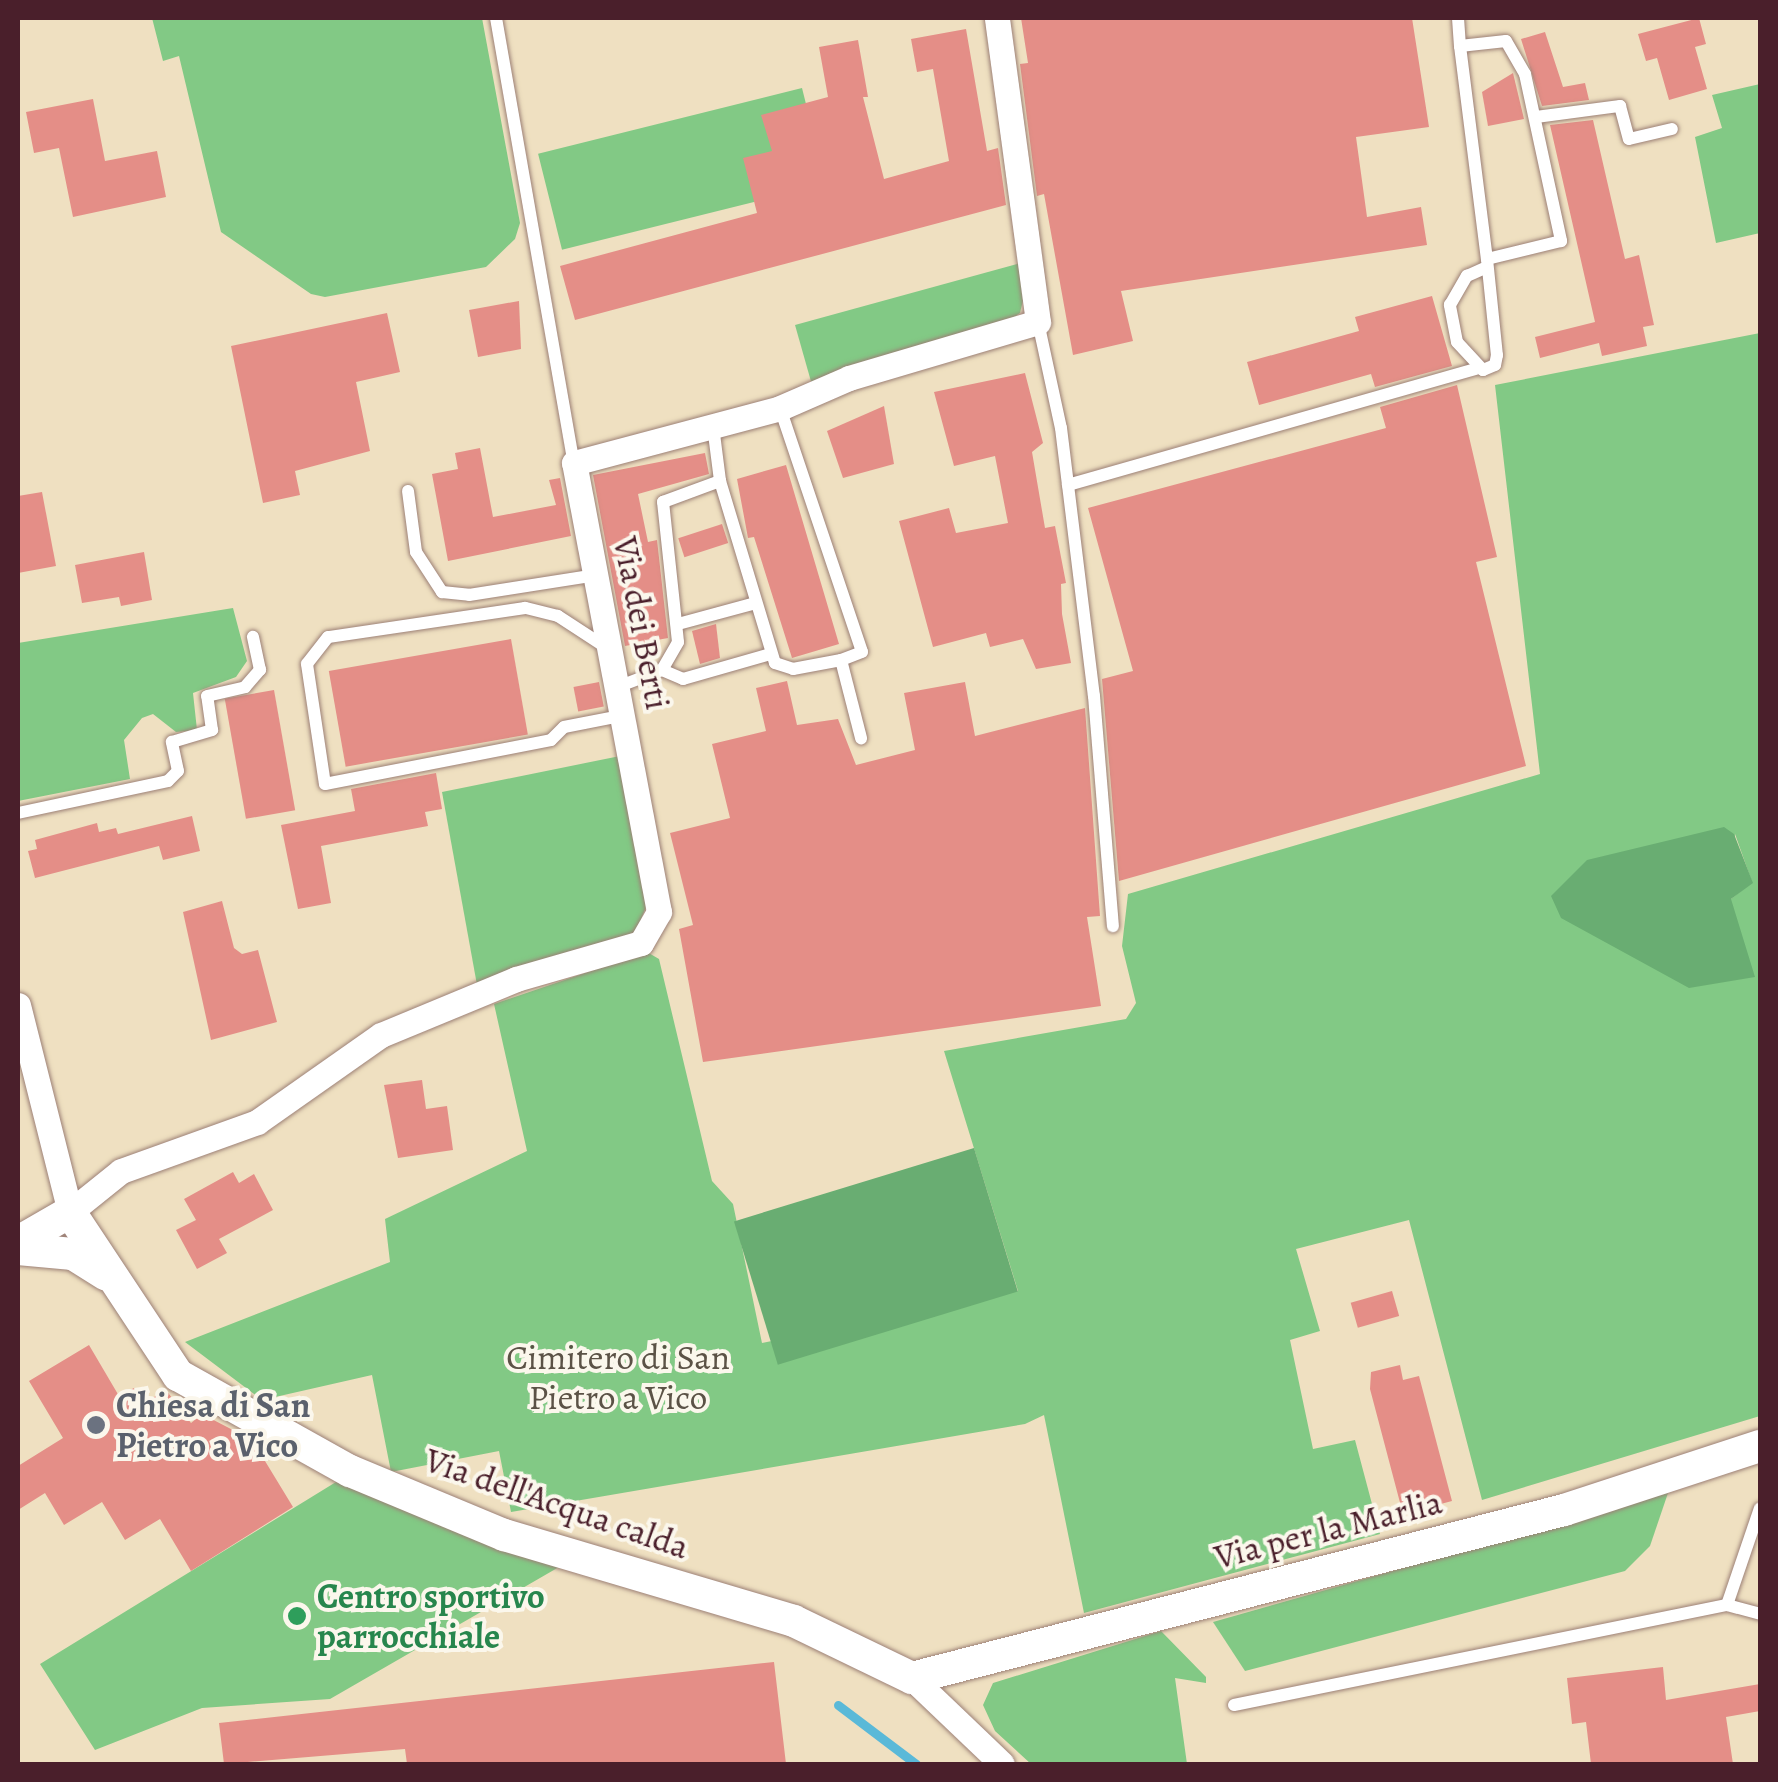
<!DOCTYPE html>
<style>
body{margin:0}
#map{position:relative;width:1778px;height:1782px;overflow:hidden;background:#efe0c1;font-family:Alegreya,serif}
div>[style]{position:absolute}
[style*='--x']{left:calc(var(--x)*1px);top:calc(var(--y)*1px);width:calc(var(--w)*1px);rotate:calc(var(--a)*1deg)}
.green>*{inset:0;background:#82c985;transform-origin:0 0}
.forest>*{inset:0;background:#69ad72;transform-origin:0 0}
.stream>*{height:9px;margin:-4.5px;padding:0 4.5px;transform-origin:4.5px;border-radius:4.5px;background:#5ab9d8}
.building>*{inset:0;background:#e48e87;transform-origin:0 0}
.roads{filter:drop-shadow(0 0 2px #9c8076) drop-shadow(0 0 2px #9c8076)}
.service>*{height:12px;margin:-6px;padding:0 6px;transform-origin:6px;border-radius:6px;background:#fff}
.minor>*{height:25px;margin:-12.5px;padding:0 12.5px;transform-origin:12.5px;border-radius:12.5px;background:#fff}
.tertiary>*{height:32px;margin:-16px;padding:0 16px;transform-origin:16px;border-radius:16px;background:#fff}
.dots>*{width:28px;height:28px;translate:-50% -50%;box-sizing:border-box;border:5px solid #fbf7ec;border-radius:50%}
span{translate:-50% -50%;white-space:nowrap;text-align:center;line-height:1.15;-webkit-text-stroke:8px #fbf7ec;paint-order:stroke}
.street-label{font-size:35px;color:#4a1f2b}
.park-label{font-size:35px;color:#5b5246}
.worship-label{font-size:35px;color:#5b616d;font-weight:700}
.left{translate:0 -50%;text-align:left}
.leisure-label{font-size:35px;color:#27864d;font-weight:700}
.frame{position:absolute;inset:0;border:20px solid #4a1f2b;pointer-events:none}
</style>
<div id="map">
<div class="green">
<div style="clip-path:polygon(152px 18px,482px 18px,520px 223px,515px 239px,486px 267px,325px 297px,311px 294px,221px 232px,179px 56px,163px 61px)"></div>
<div style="clip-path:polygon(1760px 84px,1760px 233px,1716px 243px,1695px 137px,1722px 128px,1712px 95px)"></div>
<div style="left:802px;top:88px;width:99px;height:272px;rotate:76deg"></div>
<div style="clip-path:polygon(1021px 263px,1025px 292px,1020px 313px,1004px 324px,812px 385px,795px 325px)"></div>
<div style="clip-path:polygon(evenodd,1760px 333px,1760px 1416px,1482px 1500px,1409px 1220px,1296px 1249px,1320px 1331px,1290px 1340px,1313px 1449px,1355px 1440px,1380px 1534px,1084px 1613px,1044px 1415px,1025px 1424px,511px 1512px,499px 1451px,391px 1472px,372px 1375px,262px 1400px,185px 1342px,390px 1262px,385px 1219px,527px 1151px,494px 1004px,647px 952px,659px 959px,712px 1181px,733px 1204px,762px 1343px,1018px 1291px,944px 1051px,1126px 1019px,1136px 1003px,1122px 946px,1128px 894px,1540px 774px,1495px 385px,1760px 333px,1735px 834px,1752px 882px,1731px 899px,1735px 834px)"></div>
<div style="clip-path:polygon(233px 608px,247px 661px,236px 677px,193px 693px,197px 730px,176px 732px,153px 714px,142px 718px,124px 740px,130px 779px,18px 801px,18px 643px)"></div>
<div style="clip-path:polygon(625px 755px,646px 907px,635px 934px,477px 985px,442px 792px)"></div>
<div style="clip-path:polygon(336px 1482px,559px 1567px,330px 1699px,202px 1708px,95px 1750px,40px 1664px)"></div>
<div style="clip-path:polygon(1668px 1493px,1650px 1546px,1625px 1571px,1245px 1671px,1213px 1622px)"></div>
<div style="clip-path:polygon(1161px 1631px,1206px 1677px,1206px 1683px,1175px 1678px,1187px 1764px,1031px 1764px,995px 1731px,983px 1705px,993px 1683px)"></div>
</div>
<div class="forest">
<div style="clip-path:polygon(1724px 827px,1734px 834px,1753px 883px,1731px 899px,1755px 977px,1689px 988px,1561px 918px,1551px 896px,1587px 860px)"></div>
<div style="left:974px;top:1148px;width:150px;height:251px;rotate:73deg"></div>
</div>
<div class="stream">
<div style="--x:838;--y:1705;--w:98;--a:37.1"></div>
</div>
<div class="building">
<div style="clip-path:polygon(1021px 18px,1412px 18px,1429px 127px,1356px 137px,1367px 217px,1421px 207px,1427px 245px,1121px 291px,1133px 341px,1073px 355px,1044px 194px,1037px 196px,1020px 64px,1028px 63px)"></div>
<div style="clip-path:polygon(1699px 18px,1706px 44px,1695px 47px,1707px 89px,1669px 100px,1657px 58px,1646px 61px,1638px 34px)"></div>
<div style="clip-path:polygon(966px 29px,987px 151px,998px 148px,1006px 205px,575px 320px,560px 266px,757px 213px,743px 158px,772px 151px,761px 115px,828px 97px,819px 47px,858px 40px,868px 97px,863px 97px,884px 179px,949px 161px,933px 69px,917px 72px,911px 39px)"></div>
<div style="clip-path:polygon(1545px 32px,1563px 87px,1585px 83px,1589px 100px,1542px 106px,1521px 39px)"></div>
<div style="clip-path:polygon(1513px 73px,1524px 119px,1488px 126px,1482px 92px)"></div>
<div style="clip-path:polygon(93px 99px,105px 161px,157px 151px,166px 197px,73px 217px,59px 148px,34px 153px,26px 112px)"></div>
<div style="clip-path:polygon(1593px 120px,1625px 259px,1639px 255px,1654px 325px,1643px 327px,1647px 346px,1602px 356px,1599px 343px,1540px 358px,1535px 337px,1595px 322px,1550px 125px)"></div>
<div style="clip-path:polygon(1432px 296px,1452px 366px,1375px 387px,1371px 374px,1259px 405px,1247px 362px,1359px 331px,1355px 317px)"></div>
<div style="clip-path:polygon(519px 301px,521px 349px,478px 357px,469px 310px)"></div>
<div style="clip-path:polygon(387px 313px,400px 372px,356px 382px,370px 451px,295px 471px,300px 495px,263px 503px,231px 346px)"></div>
<div style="clip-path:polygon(1025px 373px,1043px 443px,1032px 452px,1045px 528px,1055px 526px,1066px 583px,1061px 584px,1062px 614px,1071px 663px,1036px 669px,1023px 639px,990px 647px,986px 633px,933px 647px,899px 521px,949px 508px,956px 533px,1008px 523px,995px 456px,954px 466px,934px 392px)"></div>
<div style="clip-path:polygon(1457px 385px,1497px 557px,1476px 562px,1526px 766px,1119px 881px,1102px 679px,1133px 671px,1088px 508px,1386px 428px,1380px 407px)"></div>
<div style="clip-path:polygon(884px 406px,894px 464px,843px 478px,827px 431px)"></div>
<div style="clip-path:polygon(480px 448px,493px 517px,556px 505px,549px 480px,560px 478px,571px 536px,448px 561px,432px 474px,458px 469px,455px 453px)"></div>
<div style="clip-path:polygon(705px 453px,709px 474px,638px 494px,648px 542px,657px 540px,668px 638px,625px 646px,593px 475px)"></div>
<div style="clip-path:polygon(786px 465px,839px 644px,792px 658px,754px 537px,748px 538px,737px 479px)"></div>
<div style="clip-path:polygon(42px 492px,56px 566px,18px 573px,18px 496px)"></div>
<div style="left:722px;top:524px;width:20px;height:46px;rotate:72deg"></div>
<div style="clip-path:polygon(144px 552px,152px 600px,121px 606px,119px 597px,82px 603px,75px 565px)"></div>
<div style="clip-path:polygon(716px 624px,720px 658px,700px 664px,692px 631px)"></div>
<div style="left:511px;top:639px;width:97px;height:185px;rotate:80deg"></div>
<div style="clip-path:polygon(787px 681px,797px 725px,838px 719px,856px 765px,915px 750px,904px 693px,965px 682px,975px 736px,1085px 708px,1100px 916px,1087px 917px,1101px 1006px,703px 1062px,679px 929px,693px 925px,670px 833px,730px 818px,712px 744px,766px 731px,756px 688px)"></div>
<div style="left:599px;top:682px;width:25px;height:26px;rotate:79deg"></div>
<div style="left:274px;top:690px;width:122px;height:50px;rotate:80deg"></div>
<div style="clip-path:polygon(436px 773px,442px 809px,425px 812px,428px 826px,321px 846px,331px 903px,298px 909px,281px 825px,355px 811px,351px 789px)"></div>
<div style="clip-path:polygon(192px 816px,200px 851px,163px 860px,159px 846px,35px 878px,28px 851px,37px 849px,35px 840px,97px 823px,99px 832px,116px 828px,118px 834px)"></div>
<div style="clip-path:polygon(222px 901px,234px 948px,242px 954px,258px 950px,277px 1022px,211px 1040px,183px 912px)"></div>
<div style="clip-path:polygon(422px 1080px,426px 1109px,447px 1106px,453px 1150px,398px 1158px,384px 1085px)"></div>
<div style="clip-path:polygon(233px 1172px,239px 1183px,254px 1174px,273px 1210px,219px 1239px,227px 1253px,197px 1269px,176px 1230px,196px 1220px,184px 1199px)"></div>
<div style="left:1392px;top:1291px;width:26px;height:43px;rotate:74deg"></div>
<div style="clip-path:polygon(89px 1345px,119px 1396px,134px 1388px,144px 1403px,166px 1390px,191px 1423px,202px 1414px,277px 1453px,265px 1461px,293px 1507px,191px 1571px,160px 1519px,125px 1540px,102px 1502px,64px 1525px,45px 1493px,18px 1510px,18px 1466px,63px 1438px,29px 1381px)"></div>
<div style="clip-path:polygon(1400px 1365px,1403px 1380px,1419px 1376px,1452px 1501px,1403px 1514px,1370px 1389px,1371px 1372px)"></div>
<div style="clip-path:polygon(774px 1662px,786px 1764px,407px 1764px,405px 1749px,224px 1764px,219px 1723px)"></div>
<div style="clip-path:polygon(1663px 1667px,1666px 1700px,1760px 1684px,1760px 1711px,1726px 1717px,1733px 1764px,1591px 1764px,1586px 1722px,1572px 1724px,1567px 1678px)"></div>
</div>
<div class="roads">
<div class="service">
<div style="--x:496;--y:18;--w:452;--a:80.1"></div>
<div style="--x:1458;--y:18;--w:28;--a:86"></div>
<div style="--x:1460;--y:46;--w:215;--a:82.8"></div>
<div style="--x:1487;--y:259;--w:97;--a:84.1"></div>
<div style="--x:1497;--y:355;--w:10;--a:101"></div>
<div style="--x:1495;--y:365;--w:13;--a:157"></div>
<div style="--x:1483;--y:370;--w:38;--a:-133"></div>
<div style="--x:1457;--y:342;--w:38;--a:-101"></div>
<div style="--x:1450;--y:305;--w:34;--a:-60"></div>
<div style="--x:1467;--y:276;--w:22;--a:-24"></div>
<div style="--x:1460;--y:46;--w:46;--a:-6.2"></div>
<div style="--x:1506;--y:41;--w:38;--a:60"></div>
<div style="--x:1525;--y:74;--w:171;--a:77.8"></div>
<div style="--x:1561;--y:241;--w:76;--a:166.3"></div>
<div style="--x:1536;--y:117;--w:85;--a:-7.5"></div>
<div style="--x:1620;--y:106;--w:34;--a:75"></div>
<div style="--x:1629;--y:139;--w:44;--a:-13.1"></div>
<div style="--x:1038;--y:322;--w:108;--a:77.8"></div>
<div style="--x:1061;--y:428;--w:270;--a:83"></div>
<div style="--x:1094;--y:696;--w:231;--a:85.3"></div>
<div style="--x:780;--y:408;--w:257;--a:71.4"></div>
<div style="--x:862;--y:652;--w:22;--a:159"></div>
<div style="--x:841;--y:660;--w:81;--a:75.6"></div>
<div style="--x:713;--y:426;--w:55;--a:82.7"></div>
<div style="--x:720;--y:481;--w:190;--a:73.2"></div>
<div style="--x:775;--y:663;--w:19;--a:18"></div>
<div style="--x:793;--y:669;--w:49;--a:-10.6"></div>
<div style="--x:1068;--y:485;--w:424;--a:-15.9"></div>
<div style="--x:408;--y:491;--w:62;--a:82.5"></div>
<div style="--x:416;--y:552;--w:48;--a:57"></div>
<div style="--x:442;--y:592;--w:27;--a:6"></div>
<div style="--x:469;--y:595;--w:129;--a:-8.9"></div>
<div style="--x:678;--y:624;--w:81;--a:-15.1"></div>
<div style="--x:607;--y:648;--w:59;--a:-146.9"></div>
<div style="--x:558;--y:616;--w:34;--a:-166"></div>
<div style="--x:525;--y:608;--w:199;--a:171.6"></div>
<div style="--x:328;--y:637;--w:34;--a:128"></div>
<div style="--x:307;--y:664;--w:121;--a:81.5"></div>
<div style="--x:325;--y:784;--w:230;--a:-11"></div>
<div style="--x:551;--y:740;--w:18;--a:-45"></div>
<div style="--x:564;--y:727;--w:62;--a:-11.1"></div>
<div style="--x:662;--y:670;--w:23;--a:23"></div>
<div style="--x:683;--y:679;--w:91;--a:-15.9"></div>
<div style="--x:620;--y:686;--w:45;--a:-20.9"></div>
<div style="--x:662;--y:670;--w:32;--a:-60"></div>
<div style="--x:678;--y:642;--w:141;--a:-96.1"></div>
<div style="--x:663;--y:502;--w:61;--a:-20.2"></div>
<div style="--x:18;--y:813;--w:153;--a:-12"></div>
<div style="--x:168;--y:781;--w:14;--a:-45"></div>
<div style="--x:178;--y:771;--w:30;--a:-102"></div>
<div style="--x:172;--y:742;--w:42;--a:-16.7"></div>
<div style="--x:212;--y:730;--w:34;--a:-98"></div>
<div style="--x:207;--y:696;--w:39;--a:-13"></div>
<div style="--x:245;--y:687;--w:23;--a:-49"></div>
<div style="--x:260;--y:670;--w:34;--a:-102"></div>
<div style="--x:1727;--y:1605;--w:102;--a:-71.2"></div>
<div style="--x:1234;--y:1705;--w:503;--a:-11.47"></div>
<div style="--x:1727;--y:1605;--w:34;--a:15"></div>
</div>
<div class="minor">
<div style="--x:18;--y:1005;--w:213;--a:75.9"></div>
<div style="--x:70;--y:1212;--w:65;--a:-38.8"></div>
<div style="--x:121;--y:1171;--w:145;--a:-19.8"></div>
<div style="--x:257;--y:1122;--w:151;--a:-35.1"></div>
<div style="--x:381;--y:1035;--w:146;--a:-22.5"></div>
<div style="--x:516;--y:979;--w:130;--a:-16.1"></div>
<div style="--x:641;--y:943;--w:36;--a:-60"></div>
<div style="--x:659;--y:912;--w:457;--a:-100.7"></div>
<div style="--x:574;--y:463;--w:213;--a:-14.9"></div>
<div style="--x:780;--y:408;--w:75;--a:-23.5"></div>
<div style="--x:849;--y:378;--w:197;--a:-16.5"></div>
<div style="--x:1038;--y:322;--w:307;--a:-97.7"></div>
<div style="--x:912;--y:1678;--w:124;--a:43.7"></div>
</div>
<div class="tertiary">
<div style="--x:18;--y:1242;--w:60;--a:-30"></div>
<div style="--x:70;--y:1212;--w:196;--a:56.5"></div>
<div style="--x:178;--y:1375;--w:197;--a:29.2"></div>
<div style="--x:350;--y:1471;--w:167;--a:22.6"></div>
<div style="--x:504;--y:1535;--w:302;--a:16.5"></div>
<div style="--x:794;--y:1621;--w:131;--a:25.8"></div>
<div style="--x:912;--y:1678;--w:673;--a:-14.45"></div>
<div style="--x:1564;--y:1510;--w:206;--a:-18.1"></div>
<div style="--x:18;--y:1249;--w:55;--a:5.2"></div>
<div style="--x:73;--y:1254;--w:39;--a:32"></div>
</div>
</div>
<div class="dots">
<div style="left:96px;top:1425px;background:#6b7280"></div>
<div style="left:297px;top:1616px;background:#2e9e5b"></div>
</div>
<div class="street-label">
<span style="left:642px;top:623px;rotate:79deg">Via dei Berti</span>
<span style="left:557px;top:1503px;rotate:19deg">Via dell'Acqua calda</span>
<span style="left:1328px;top:1529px;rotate:-14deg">Via per la Marlia</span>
</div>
<div class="park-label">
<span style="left:618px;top:1377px">Cimitero di San<br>Pietro a Vico</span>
</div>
<div class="worship-label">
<span class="left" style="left:116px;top:1425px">Chiesa di San<br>Pietro a Vico</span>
</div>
<div class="leisure-label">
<span class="left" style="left:317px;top:1616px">Centro sportivo<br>parrocchiale</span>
</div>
<div class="frame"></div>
</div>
